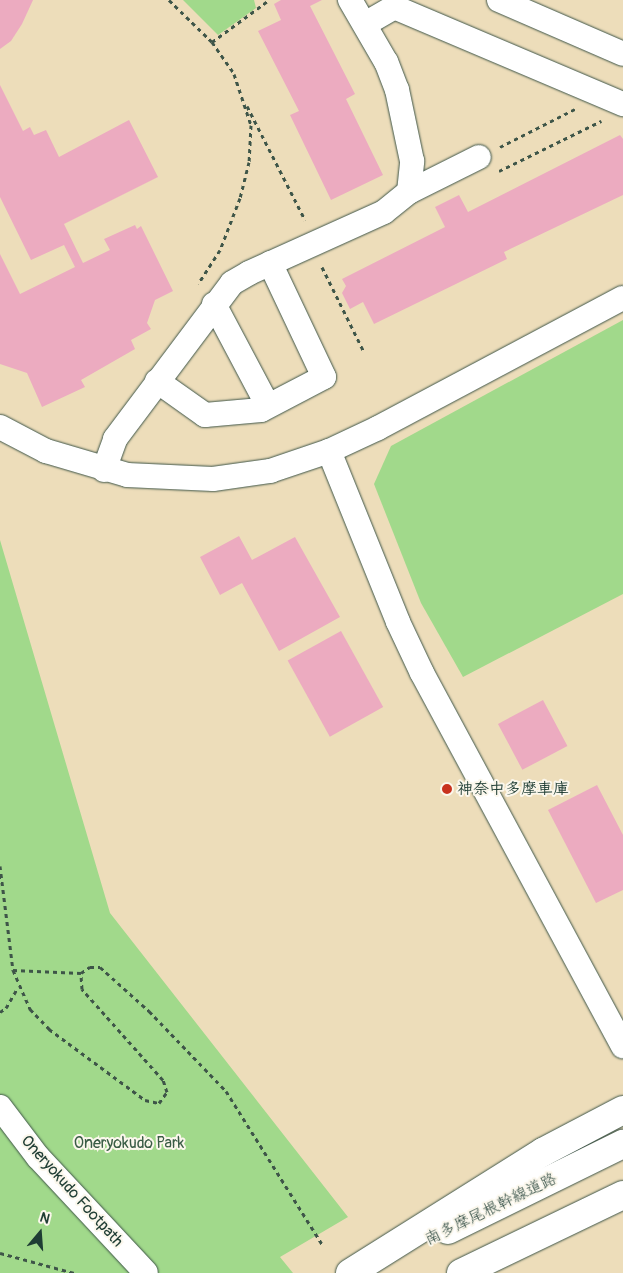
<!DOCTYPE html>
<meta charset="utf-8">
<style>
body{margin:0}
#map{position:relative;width:623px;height:1273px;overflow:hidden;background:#edddba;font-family:Pangolin,"Klee One",sans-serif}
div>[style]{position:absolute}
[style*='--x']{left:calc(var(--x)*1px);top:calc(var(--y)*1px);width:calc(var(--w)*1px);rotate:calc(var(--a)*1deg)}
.green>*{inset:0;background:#a1d98b}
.building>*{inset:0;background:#ecabc0;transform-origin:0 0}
.path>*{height:3px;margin-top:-1.5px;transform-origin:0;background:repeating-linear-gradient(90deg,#3e5548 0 4px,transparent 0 8px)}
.roads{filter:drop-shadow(0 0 1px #3e5548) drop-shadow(0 0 1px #3e5548)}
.minor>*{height:24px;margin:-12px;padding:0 12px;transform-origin:12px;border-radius:12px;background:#fff}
.major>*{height:28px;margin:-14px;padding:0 14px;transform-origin:14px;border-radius:14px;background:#fff}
.dots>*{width:14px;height:14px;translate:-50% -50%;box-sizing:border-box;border:2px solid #fbf7ec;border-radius:50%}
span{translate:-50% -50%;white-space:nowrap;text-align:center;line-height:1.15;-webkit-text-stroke:4px #fbf7ec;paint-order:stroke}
.poi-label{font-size:16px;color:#1f3d34;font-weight:700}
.left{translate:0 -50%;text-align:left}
.park-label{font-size:16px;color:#395c45}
.street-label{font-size:16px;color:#1f3d34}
.north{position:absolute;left:15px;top:1208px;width:50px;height:50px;-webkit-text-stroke:4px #fbf7ec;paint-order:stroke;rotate:18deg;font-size:14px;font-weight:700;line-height:20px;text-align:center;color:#1f3d34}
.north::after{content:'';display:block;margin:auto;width:18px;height:22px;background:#1f3d34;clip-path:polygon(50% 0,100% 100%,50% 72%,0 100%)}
</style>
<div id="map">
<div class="green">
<div style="clip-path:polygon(183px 0,254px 0,256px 8px,218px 35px)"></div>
<div style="clip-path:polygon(623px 320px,623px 594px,463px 677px,421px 603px,374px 484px,391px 446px)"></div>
<div style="clip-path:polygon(0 540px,110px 913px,348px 1217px,280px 1257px,293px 1273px,0 1273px)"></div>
</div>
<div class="building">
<div style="clip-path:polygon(0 0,33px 0,22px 24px,11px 41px,0 49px)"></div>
<div style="clip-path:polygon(281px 0,322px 0,310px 6px,355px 94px,346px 99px,383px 175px,331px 200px,290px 115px,299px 111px,258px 31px,281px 20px,274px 4px)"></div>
<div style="clip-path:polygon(0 85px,23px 131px,30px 127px,34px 135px,46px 130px,59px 157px,129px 120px,158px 177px,64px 224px,83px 263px,110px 250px,104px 239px,135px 225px,137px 229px,141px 226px,173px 291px,155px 300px,147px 323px,151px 329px,131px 340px,135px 349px,81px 380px,85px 387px,42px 407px,27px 373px,0 364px,0 254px,20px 294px,75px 267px,64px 245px,31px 260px,0 197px)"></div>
<div style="clip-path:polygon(620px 135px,623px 139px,623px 195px,504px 252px,507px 259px,374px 324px,363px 302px,350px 309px,342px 293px,346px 286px,342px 279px,445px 227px,435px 207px,459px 195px,468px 212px)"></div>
<div style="clip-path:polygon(239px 536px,252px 560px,295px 537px,340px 617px,279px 651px,242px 583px,220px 595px,200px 557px)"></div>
<div style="left:341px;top:631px;width:87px;height:61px;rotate:61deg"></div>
<div style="left:543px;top:700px;width:52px;height:51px;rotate:62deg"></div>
<div style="clip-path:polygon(597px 785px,623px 835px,623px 890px,596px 903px,548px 810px)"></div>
</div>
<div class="path">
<div style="--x:169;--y:0;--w:60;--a:44.3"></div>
<div style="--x:212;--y:42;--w:39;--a:55"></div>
<div style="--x:234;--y:74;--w:54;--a:71.6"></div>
<div style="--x:251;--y:125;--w:37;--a:93"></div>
<div style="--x:249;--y:162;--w:37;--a:104"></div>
<div style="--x:240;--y:198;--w:56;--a:111"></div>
<div style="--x:220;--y:250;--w:40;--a:122.9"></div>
<div style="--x:212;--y:42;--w:71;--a:-36.4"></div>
<div style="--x:247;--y:106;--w:128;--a:63"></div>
<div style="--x:500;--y:147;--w:84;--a:-26.9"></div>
<div style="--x:499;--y:171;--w:114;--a:-26.1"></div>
<div style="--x:322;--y:267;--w:95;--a:63.7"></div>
<div style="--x:0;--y:866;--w:105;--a:82.9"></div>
<div style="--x:13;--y:970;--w:43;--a:66.4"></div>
<div style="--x:30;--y:1009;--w:28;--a:46"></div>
<div style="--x:49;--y:1029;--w:119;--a:36.5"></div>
<div style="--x:145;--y:1100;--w:14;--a:12"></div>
<div style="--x:159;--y:1103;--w:14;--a:-54"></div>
<div style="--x:167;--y:1092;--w:13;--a:-108"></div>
<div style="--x:163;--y:1080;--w:122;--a:-131.7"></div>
<div style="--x:82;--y:989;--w:16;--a:-94"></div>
<div style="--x:81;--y:973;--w:11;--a:-34"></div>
<div style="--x:90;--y:967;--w:10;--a:0"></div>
<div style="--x:100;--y:967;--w:66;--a:41.9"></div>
<div style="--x:149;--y:1011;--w:111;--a:46.1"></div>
<div style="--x:226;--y:1091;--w:181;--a:57.9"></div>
<div style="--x:13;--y:970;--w:68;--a:2.5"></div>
<div style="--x:0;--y:1012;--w:7;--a:-34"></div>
<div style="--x:6;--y:1008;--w:24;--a:-60"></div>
<div style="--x:0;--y:1253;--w:77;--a:15.1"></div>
</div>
<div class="roads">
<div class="minor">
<div style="--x:499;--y:0;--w:135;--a:23.5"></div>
<div style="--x:365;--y:24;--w:34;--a:-30"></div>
<div style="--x:394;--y:7;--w:249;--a:23"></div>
<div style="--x:409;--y:192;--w:78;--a:-26.6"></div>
<div style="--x:214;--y:304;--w:115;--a:62.1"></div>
<div style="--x:157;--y:381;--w:59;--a:35.3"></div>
<div style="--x:205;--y:415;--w:56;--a:-5.1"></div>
<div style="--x:261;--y:410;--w:71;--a:-27.6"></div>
<div style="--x:324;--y:377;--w:126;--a:-115.3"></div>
<div style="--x:0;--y:427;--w:52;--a:27.6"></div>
<div style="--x:46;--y:451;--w:84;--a:16.5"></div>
<div style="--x:127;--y:475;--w:86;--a:2.7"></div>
<div style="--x:213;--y:479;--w:58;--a:-8"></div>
<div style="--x:270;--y:471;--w:62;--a:-18.7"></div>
<div style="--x:329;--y:451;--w:54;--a:-25.1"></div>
<div style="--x:378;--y:428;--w:277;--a:-28"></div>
<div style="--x:329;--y:451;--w:184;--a:68"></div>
<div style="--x:398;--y:622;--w:56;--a:64.8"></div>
<div style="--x:422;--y:673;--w:424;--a:61.7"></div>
<div style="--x:104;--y:470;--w:33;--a:-70"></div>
<div style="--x:115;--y:439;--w:195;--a:-53.1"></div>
<div style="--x:232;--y:283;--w:20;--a:-30"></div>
<div style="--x:249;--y:273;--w:148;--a:-24.3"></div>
<div style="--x:384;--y:212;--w:32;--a:-39"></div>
<div style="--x:409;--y:192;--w:31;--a:-84"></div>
<div style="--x:412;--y:161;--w:73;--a:-101.9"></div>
<div style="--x:397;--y:90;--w:30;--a:-111"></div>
<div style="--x:386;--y:62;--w:72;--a:-120.1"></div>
<div style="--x:0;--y:1107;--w:63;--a:52.8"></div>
<div style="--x:38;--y:1157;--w:158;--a:47"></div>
</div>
<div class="major">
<div style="--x:448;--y:1230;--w:195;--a:-26.2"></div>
<div style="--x:350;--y:1273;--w:228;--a:-32.1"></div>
<div style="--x:543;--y:1152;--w:90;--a:-27.7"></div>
<div style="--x:461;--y:1273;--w:180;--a:-25.7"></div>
</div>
</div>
<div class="dots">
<div style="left:447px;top:789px;background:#c8321e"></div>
</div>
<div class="poi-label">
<span class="left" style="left:457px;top:789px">神奈中多摩車庫</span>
</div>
<div class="park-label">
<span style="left:129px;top:1143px">Oneryokudo Park</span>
</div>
<div class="street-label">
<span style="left:72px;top:1191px;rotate:48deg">Oneryokudo Footpath</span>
<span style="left:491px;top:1209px;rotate:-26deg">南多摩尾根幹線道路</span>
</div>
<div class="north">N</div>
</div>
